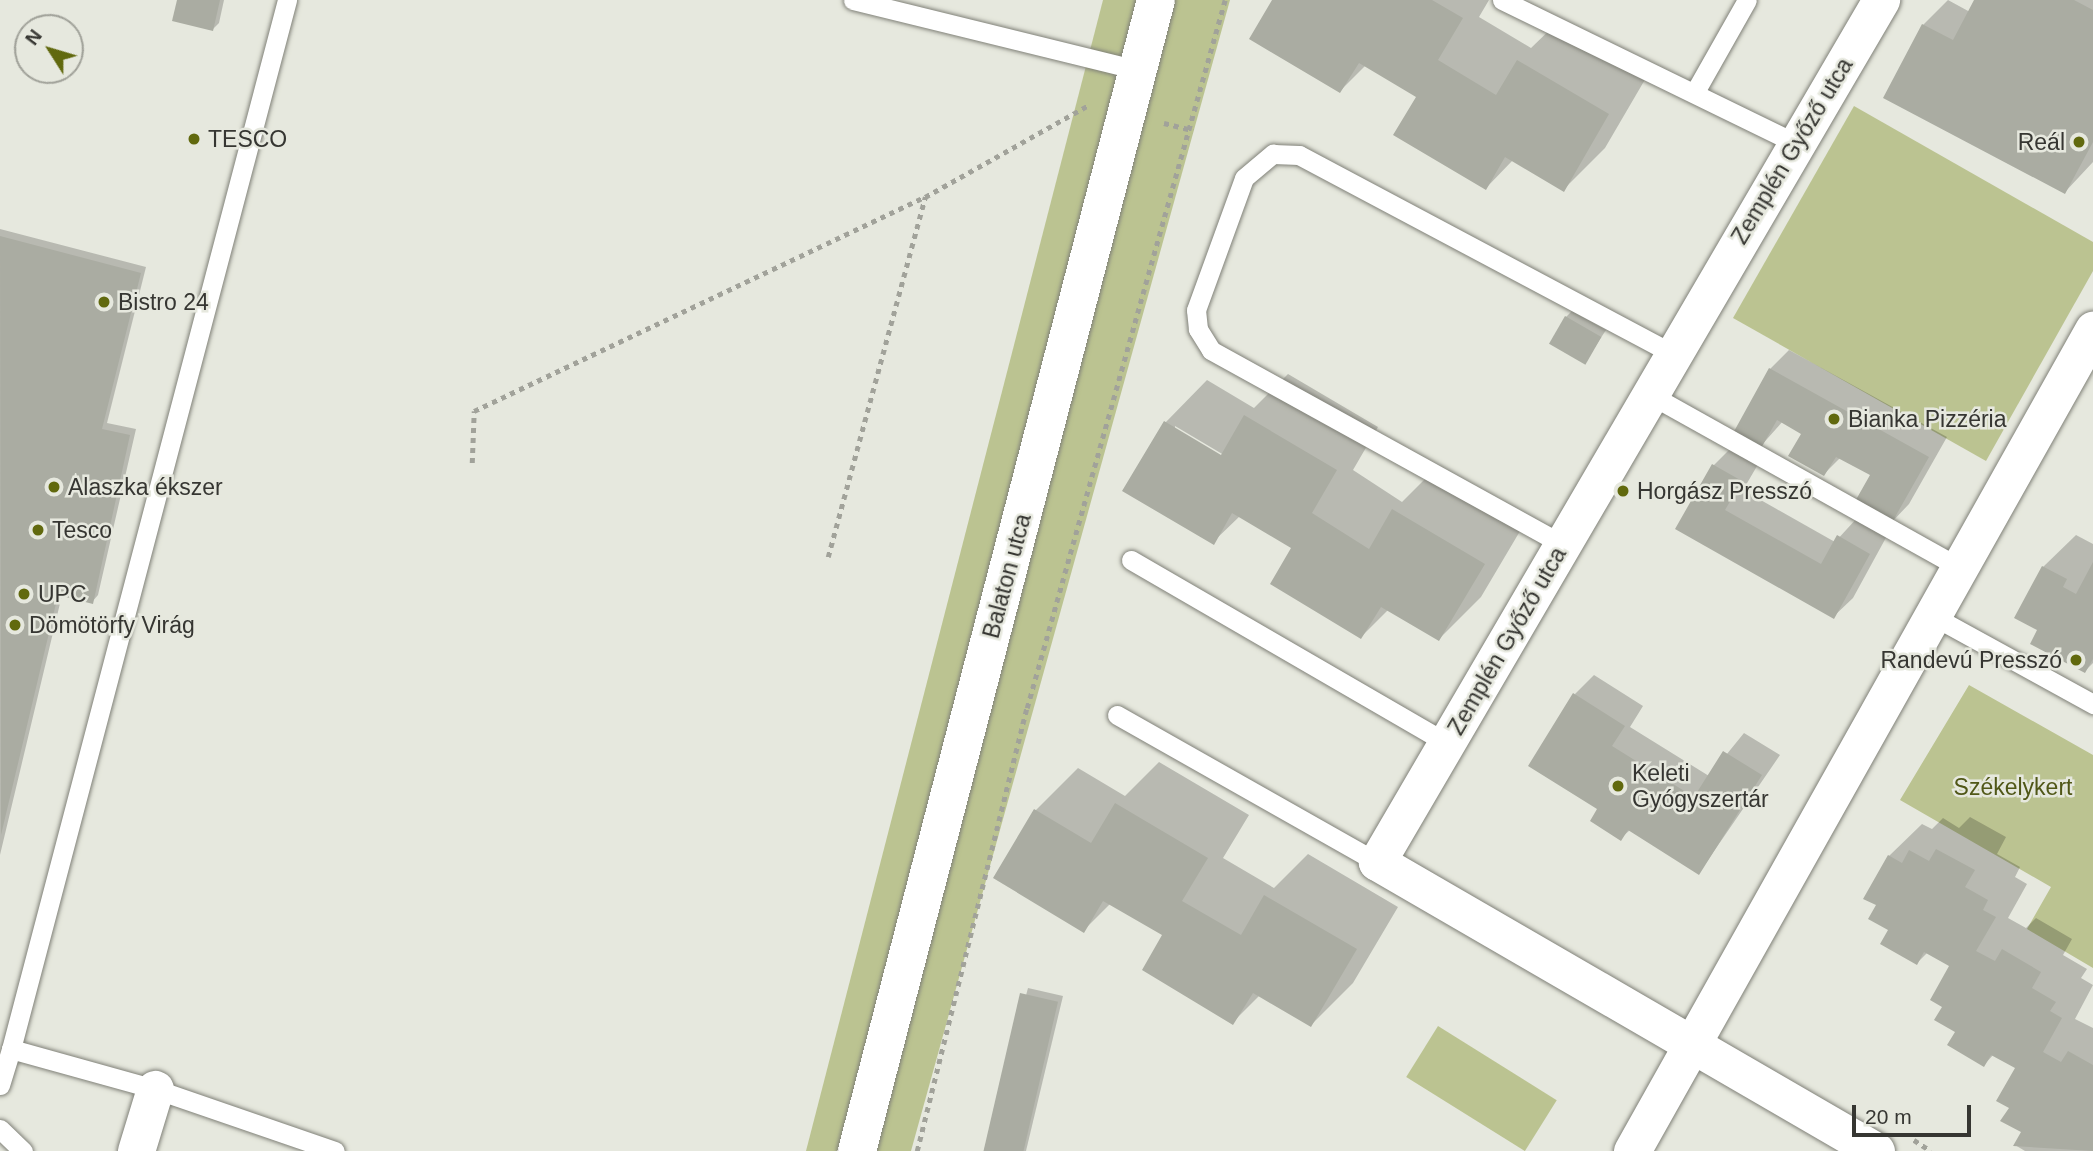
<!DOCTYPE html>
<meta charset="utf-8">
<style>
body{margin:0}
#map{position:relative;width:2093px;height:1151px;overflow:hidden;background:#e6e8de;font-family:Helvetica,sans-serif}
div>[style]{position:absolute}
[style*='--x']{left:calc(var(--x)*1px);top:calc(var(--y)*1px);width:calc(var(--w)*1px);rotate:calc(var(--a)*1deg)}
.green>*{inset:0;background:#bbc391;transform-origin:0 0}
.shadow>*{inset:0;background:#0003}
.building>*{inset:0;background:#aaaca2;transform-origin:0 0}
.path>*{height:4.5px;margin-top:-2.25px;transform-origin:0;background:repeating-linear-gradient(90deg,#a1a29a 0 5px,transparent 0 10px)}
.roads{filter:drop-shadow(0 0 2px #808178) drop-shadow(0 0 2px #808178)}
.service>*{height:19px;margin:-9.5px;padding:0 9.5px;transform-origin:9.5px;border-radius:9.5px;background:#fff}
.minor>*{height:37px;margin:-18.5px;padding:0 18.5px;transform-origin:18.5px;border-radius:18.5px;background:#fff}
.tertiary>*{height:38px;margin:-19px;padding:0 19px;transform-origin:19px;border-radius:19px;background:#fff}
.dots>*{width:19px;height:19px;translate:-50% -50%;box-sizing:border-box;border:4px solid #e6e8de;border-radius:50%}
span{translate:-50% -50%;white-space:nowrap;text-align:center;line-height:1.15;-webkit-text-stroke:5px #e6e8de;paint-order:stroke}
.poi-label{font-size:23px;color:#363632}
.left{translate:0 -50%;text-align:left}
.right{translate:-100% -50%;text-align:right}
.street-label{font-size:23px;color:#363632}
.park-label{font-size:23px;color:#505717}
.north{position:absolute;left:14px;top:14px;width:70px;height:70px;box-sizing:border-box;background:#e6e8de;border:2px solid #a0a199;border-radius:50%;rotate:307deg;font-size:19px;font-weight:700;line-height:28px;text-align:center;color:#363632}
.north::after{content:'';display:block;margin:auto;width:24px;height:32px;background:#61690e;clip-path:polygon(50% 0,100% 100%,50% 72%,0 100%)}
.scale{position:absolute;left:1852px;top:1105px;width:119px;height:32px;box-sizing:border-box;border:4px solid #363632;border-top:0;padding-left:9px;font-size:21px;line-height:24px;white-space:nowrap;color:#363632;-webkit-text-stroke:5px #e6e8de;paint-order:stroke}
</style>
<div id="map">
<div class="green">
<div style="clip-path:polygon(1103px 0,1230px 0,911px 1151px,806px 1151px)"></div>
<div style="clip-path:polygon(1854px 106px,2093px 242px,2093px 271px,1986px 461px,1733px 318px)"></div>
<div style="clip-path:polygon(1969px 685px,2093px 755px,2093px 968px,2027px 929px,2051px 887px,1900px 800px)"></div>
<div style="left:1438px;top:1026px;width:140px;height:60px;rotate:32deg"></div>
</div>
<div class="shadow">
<div style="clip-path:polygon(179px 0,224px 0,219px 23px,213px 29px)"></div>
<div style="clip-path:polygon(1274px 0,1489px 0,1479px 17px,1531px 48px,1561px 19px,1650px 71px,1605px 148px,1563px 190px,1513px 160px,1486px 188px,1418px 96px,1366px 65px,1340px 91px)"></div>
<div style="clip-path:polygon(1948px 0,1970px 12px,1976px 0,2093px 0,2093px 162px,2065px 192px,1923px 25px)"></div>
<div style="clip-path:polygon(0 229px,146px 267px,107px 423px,136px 429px,98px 595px,92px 602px,62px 595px,0 855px)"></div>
<div style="clip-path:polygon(1572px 311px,1606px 330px,1585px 362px,1566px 317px)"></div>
<div style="clip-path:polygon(1789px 350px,1947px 437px,1909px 504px,1890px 524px,1872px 475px,1841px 457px,1824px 474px,1803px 433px,1783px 421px,1759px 448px,1770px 369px)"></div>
<div style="clip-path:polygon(evenodd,1288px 374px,1378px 427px,1353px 470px,1402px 502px,1436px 468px,1526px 521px,1481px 597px,1439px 639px,1388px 610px,1361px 637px,1294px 547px,1240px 516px,1213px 542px,1165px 423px,1207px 380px,1254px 408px,1288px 374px,1175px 426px,1229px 458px,1228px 461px,1175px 430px,1175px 426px)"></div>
<div style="clip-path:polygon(1733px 446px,1760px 461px,1743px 490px,1835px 542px,1858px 517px,1888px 534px,1853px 598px,1833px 617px,1678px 528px,1714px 465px)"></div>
<div style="clip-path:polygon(2076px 535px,2093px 544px,2093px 663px,2085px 671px,2039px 630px,2043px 567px)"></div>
<div style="clip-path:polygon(1594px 675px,1643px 706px,1630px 727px,1709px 776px,1744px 733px,1780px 755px,1699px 873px,1630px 830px,1621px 838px,1600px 809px,1575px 694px)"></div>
<div style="clip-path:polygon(1159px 762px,1249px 815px,1223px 858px,1274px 888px,1308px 854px,1398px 907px,1353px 983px,1311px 1025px,1260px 995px,1233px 1022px,1164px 935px,1111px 903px,1084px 930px,995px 878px,1036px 810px,1078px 768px,1125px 796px)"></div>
<div style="clip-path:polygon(1970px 817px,2006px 837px,1997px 854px,2020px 867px,2015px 877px,2027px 884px,2008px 918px,2026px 928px,2036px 918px,2072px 939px,2063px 955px,2087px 969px,2081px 978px,2093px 985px,2075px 1019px,2093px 1028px,2093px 1151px,2025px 1151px,2015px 1145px,2023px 1132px,2011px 1107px,2017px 1067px,1994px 1054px,1984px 1065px,1944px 1006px,1951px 966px,1928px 952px,1917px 963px,1878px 905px,1889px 856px,1922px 824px,1932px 829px,1943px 818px,1959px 828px)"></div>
<div style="clip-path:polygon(1028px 988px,1063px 996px,1026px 1151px,984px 1151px)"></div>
</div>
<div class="building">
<div style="clip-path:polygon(177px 0,220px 0,213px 31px,172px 21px)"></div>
<div style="clip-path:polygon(1272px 0,1432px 0,1463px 18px,1438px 60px,1496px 95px,1517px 60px,1609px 114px,1564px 192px,1505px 157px,1486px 190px,1393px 135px,1416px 97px,1359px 63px,1340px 93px,1249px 39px)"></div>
<div style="clip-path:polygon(1974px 0,2074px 0,2093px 10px,2093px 142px,2065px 194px,1883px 98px,1922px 24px,1953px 40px)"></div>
<div style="clip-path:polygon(0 236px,141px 273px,102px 429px,130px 435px,93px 604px,58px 595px,1px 835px)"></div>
<div style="left:1565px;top:316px;width:42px;height:32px;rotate:30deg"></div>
<div style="clip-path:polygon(1769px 368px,1929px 457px,1890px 526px,1853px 505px,1870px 475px,1836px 457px,1824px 476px,1788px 456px,1801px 434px,1777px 420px,1760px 450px,1732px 435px)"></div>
<div style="clip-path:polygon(1244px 415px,1337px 470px,1312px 513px,1369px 549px,1392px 509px,1485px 564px,1439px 641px,1381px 607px,1361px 639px,1270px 584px,1291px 548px,1232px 513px,1214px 545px,1122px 491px,1164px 421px,1221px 455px)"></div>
<div style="clip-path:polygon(1712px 464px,1742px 481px,1725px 510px,1821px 564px,1837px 535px,1870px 554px,1834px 619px,1675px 529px)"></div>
<div style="clip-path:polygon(2093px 562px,2093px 659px,2085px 673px,2030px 644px,2037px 630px,2014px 618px,2042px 566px,2067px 579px,2063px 587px,2076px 594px)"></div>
<div style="clip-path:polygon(1573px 693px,1625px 726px,1612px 746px,1694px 797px,1723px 751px,1762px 775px,1699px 875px,1628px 830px,1621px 841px,1590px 821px,1597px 809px,1528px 766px)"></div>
<div style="clip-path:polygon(1115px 803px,1208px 858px,1182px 901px,1241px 935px,1264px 895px,1357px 949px,1311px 1027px,1253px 993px,1233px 1025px,1142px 970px,1162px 935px,1103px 901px,1084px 933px,993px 878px,1034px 809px,1091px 843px)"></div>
<div style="clip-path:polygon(1936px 849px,1975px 870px,1965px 887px,1988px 900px,1983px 910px,1996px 917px,1976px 951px,1995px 961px,2002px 949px,2041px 972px,2032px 988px,2056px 1002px,2050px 1011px,2062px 1018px,2043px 1052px,2061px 1062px,2068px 1051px,2093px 1065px,2093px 1151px,2013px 1146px,2021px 1132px,2000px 1121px,2009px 1108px,1996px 1101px,2015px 1068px,1991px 1055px,1984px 1067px,1947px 1045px,1955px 1032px,1934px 1020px,1942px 1007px,1930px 1000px,1949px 966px,1924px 952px,1917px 965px,1880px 944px,1888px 930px,1868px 919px,1876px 905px,1863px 899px,1888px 855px,1902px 863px,1909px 850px,1929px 861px)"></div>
<div style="left:1020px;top:993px;width:39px;height:163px;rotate:13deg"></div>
</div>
<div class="path">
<div style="--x:1164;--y:123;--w:30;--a:14"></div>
<div style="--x:472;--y:463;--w:52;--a:-87.8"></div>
<div style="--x:474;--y:411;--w:498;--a:-25.4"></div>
<div style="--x:828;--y:557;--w:373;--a:-74.9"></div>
<div style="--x:925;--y:197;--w:186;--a:-29.3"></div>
<div style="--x:1914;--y:1140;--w:20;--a:33"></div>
<div style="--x:917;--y:1151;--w:456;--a:-76.1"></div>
<div style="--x:1027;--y:708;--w:735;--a:-74.38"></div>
</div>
<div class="roads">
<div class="service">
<div style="--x:287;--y:0;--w:1085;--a:104.74"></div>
<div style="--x:11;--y:1049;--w:149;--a:15.5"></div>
<div style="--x:155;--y:1089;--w:190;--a:19"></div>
<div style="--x:853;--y:0;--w:294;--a:13.8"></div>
<div style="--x:1502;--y:0;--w:328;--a:26"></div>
<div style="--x:1696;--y:90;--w:103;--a:-60.5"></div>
<div style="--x:1649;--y:394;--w:356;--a:29.2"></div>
<div style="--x:1562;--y:544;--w:401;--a:-151.1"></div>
<div style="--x:1211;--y:350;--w:25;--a:-122"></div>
<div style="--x:1198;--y:329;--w:19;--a:-96"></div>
<div style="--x:1196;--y:310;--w:140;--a:-70"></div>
<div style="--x:1244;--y:178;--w:38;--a:-40"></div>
<div style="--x:1273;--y:154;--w:26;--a:2"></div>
<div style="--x:1299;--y:155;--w:421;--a:28"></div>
<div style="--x:1131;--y:560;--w:367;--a:30.1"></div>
<div style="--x:1933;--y:616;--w:183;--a:28.8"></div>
<div style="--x:1117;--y:715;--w:299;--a:29.5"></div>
<div style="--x:0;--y:1085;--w:38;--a:-73"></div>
<div style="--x:0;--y:1129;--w:32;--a:44"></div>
</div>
<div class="minor">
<div style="--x:136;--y:1151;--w:65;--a:-73"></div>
<div style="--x:1632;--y:1151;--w:942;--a:-60.69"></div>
<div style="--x:1876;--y:1151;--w:577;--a:-149.92"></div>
<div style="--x:1377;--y:862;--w:999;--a:-59.69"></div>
</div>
<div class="tertiary">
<div style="--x:857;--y:1151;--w:1189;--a:-75.44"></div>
</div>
</div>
<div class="dots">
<div style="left:194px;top:139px;background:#61690e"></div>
<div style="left:2079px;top:142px;background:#61690e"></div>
<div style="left:104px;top:302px;background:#61690e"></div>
<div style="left:1834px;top:419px;background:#61690e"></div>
<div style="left:54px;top:487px;background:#61690e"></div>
<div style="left:1623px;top:491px;background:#61690e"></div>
<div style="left:38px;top:530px;background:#61690e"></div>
<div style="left:24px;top:594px;background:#61690e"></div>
<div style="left:15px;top:625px;background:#61690e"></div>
<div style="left:2076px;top:660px;background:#61690e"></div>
<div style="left:1618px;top:786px;background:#61690e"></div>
</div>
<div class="poi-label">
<span class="left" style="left:208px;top:139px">TESCO</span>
<span class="right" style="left:2065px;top:142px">Reál</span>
<span class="left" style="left:118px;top:302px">Bistro 24</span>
<span class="left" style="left:1848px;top:419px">Bianka Pizzéria</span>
<span class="left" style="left:68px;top:487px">Alaszka ékszer</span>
<span class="left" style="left:1637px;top:491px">Horgász Presszó</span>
<span class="left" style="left:52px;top:530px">Tesco</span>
<span class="left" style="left:38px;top:594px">UPC</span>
<span class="left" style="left:29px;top:625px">Dömötörfy Virág</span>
<span class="right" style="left:2062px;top:660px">Randevú Presszó</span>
<span class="left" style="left:1632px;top:786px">Keleti<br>Gyógyszertár</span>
</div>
<div class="street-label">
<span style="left:1792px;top:151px;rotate:-59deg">Zemplén Győző utca</span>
<span style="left:1007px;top:576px;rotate:-75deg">Balaton utca</span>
<span style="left:1507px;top:641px;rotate:-60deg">Zemplén Győző utca</span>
</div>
<div class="park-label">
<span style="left:2013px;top:787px">Székelykert</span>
</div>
<div class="north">N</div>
<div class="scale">20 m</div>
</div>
